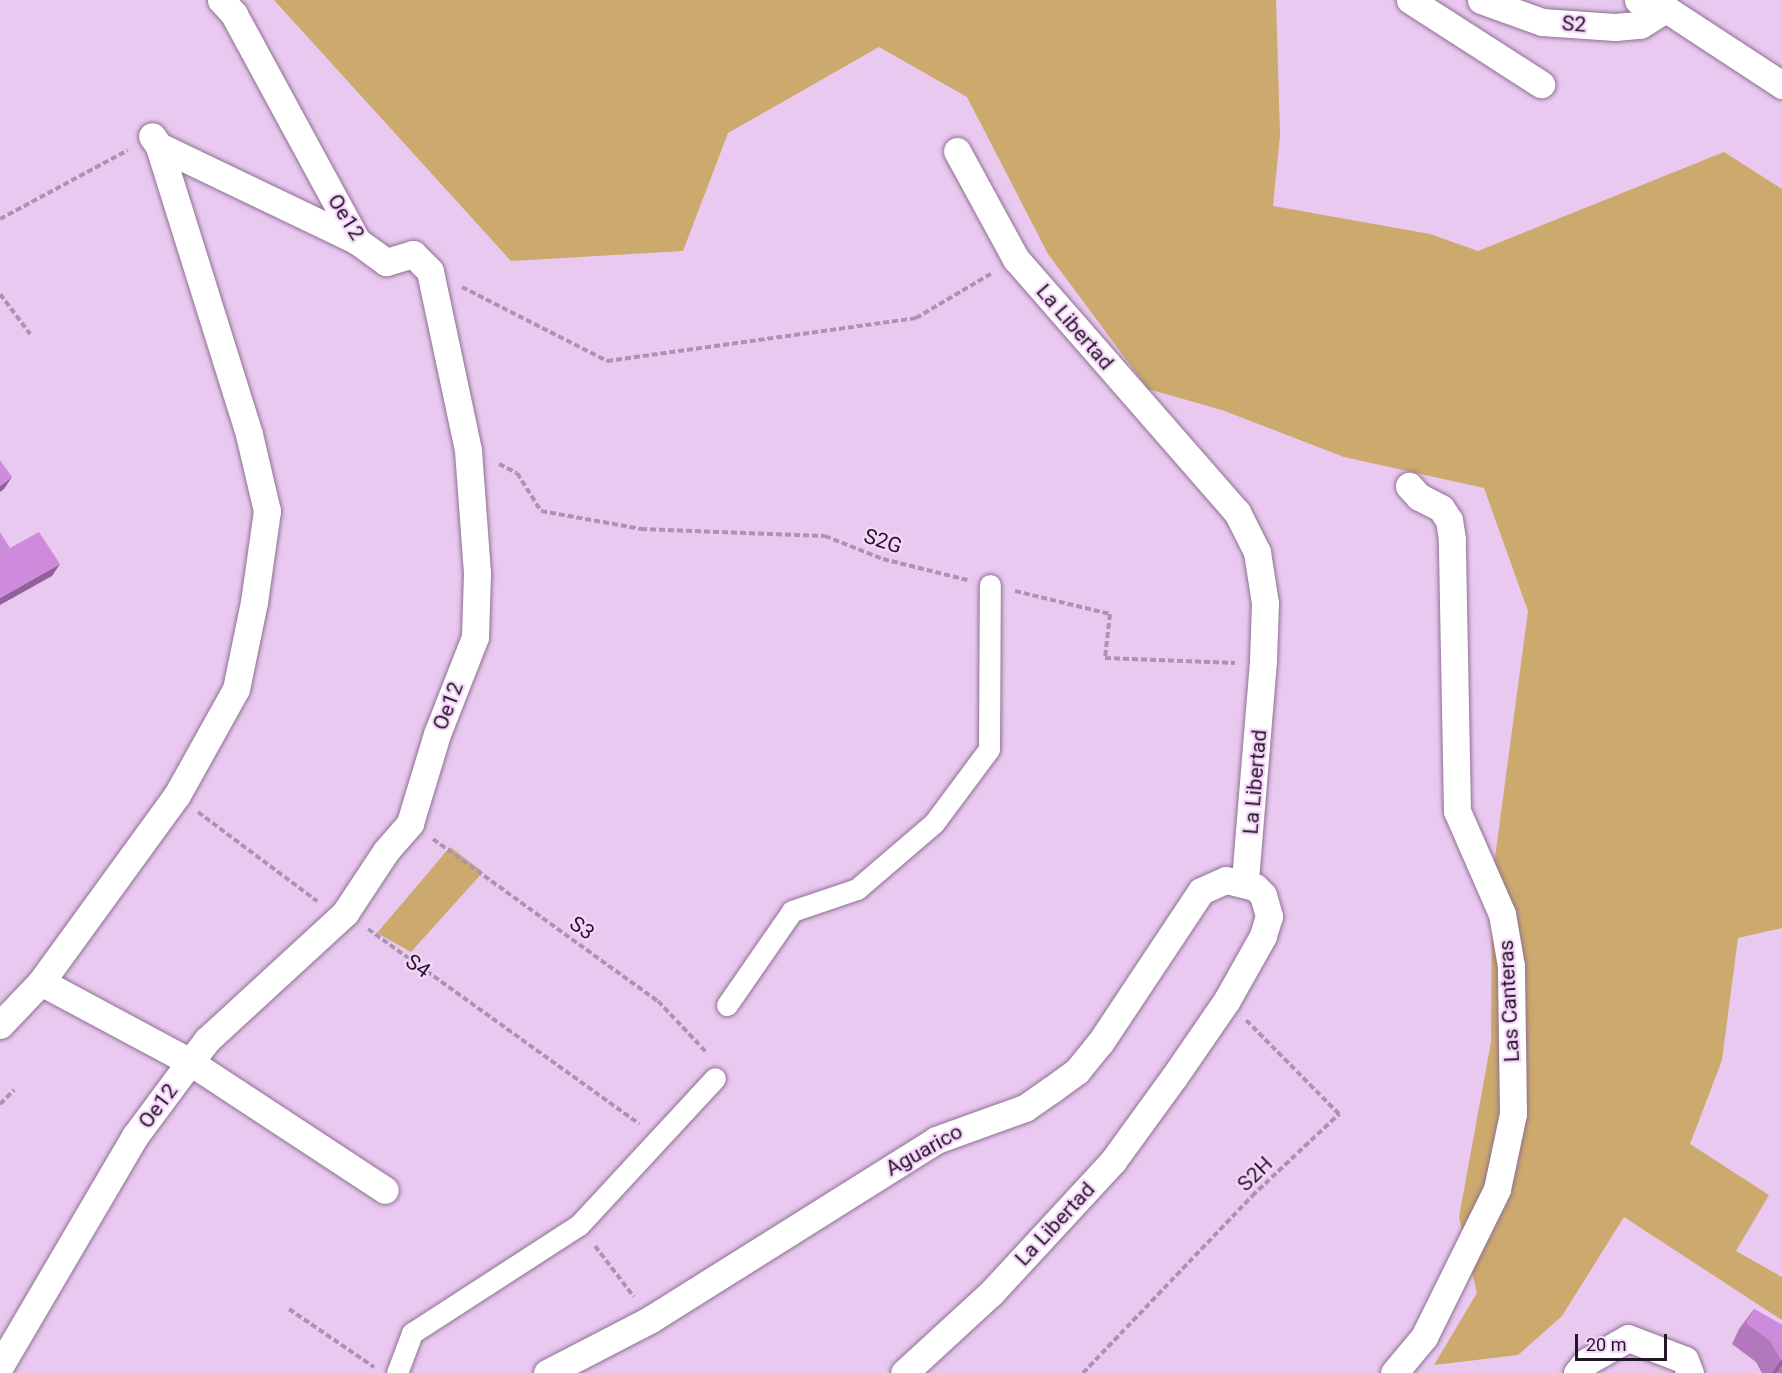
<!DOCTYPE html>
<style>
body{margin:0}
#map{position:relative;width:1782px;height:1373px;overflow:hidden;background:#e9c9ef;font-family:Roboto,sans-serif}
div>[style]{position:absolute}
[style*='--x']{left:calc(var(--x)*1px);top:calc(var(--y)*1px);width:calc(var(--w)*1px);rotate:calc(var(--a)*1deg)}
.green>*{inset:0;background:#cca96c}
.path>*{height:4px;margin-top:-2px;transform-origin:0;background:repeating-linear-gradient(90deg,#ad93b2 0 6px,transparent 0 9px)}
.roads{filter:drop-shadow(0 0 2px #8e7093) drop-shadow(0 0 2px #8e7093)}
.pedestrian>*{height:21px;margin:-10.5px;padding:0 10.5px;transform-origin:10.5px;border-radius:10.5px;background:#fff}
.minor>*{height:27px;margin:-13.5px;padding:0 13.5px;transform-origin:13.5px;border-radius:13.5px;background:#fff}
.wall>*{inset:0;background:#b278bc}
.shaded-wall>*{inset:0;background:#916199}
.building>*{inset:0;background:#cf8bdb}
span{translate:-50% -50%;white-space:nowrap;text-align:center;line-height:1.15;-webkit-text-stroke:4.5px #f7d6fc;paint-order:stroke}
.street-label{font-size:21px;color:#231725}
.scale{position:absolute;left:1575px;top:1334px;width:92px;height:27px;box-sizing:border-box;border:3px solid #231725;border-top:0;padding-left:8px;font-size:18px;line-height:21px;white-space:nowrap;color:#231725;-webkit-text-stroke:4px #f7d6fc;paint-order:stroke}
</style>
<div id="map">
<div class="green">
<div style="clip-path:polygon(274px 0,1276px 0,1280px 135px,1273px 206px,1430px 234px,1478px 251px,1724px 152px,1782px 189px,1782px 928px,1738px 938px,1722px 1060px,1690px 1144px,1769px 1195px,1736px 1251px,1782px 1277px,1782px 1320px,1624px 1217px,1562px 1316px,1518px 1355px,1434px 1365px,1477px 1293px,1459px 1217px,1491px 1042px,1492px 880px,1528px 611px,1484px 488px,1344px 457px,1222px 410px,1148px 389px,1048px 254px,967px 97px,879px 47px,728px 133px,683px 251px,511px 261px)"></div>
<div style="clip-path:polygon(450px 847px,483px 872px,411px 952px,377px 933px)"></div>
</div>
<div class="path">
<div style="--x:0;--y:219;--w:145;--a:-28.3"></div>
<div style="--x:462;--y:287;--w:163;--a:27"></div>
<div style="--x:607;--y:361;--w:312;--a:-7.9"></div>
<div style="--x:916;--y:318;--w:88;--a:-30.6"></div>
<div style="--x:0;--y:294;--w:50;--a:53.1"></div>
<div style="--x:499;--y:464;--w:20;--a:27"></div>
<div style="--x:517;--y:473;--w:45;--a:57.7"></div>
<div style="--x:541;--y:511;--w:102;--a:10.2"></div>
<div style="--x:641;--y:529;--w:184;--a:2.2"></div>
<div style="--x:825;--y:536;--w:62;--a:21.6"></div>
<div style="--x:883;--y:559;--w:87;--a:14"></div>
<div style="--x:1015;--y:591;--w:98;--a:13.6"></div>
<div style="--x:1110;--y:614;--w:44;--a:96.5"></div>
<div style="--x:1105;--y:658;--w:130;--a:2.2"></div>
<div style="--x:198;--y:812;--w:149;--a:36.8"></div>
<div style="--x:433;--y:839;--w:277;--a:35.8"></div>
<div style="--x:658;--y:1001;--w:71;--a:46.7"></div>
<div style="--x:368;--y:929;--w:334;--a:35.7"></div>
<div style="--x:0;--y:1104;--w:20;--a:-45"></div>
<div style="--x:595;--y:1246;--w:64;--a:52.6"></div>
<div style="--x:289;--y:1309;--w:103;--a:34.3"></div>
<div style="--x:1083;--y:1373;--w:245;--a:-46.3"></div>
<div style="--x:1252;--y:1196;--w:120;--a:-43.3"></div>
<div style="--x:1339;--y:1114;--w:132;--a:-134.7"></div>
</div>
<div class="roads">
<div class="pedestrian">
<div style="--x:727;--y:1005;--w:114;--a:-55.3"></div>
<div style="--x:792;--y:911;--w:69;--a:-18.7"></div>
<div style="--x:857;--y:889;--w:101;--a:-40.6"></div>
<div style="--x:934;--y:823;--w:92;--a:-53.4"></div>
<div style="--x:989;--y:749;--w:164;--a:-89.7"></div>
<div style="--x:397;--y:1373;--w:43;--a:-69.4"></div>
<div style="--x:412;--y:1333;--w:199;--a:-32.9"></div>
<div style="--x:579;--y:1225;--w:200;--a:-47.2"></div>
</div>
<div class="minor">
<div style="--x:1410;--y:0;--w:156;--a:32.7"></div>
<div style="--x:1481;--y:0;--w:65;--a:19.8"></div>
<div style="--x:1542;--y:22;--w:73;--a:3.9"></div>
<div style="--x:1615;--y:27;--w:25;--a:-5"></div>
<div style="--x:1640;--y:25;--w:31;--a:-32"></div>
<div style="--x:1638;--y:0;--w:29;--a:18"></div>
<div style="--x:1666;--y:9;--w:139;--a:33.2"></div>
<div style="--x:159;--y:146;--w:220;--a:25.6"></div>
<div style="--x:957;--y:151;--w:123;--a:61.4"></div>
<div style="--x:1016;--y:259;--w:336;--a:48.9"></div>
<div style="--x:1237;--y:512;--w:45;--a:63.4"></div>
<div style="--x:1257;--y:552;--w:52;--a:81.1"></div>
<div style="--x:1265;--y:603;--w:58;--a:92"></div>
<div style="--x:1263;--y:661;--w:222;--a:94.7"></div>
<div style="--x:41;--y:982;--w:169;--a:28.2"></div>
<div style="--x:190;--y:1062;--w:233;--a:33.3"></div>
<div style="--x:0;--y:1025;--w:59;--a:-46.4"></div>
<div style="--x:41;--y:982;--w:231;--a:-54"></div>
<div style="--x:177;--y:795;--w:121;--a:-60.9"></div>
<div style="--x:236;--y:689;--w:89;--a:-78.3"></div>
<div style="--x:254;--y:602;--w:92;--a:-81.9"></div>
<div style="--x:267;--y:511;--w:79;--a:-103.2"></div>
<div style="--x:249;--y:434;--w:302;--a:-107.4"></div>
<div style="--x:159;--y:146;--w:12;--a:-125"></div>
<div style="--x:0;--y:1366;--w:267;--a:-59.6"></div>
<div style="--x:135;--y:1136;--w:92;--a:-53.4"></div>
<div style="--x:190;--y:1062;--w:28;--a:-52"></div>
<div style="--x:207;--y:1040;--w:188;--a:-42.6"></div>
<div style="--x:345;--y:913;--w:74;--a:-56.5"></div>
<div style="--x:386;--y:851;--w:37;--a:-49"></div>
<div style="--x:410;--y:823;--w:93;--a:-73.1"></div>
<div style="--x:437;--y:734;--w:104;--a:-68.6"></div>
<div style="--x:475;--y:637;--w:64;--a:-88.2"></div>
<div style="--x:477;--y:573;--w:123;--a:-94.2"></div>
<div style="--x:468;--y:450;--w:183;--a:-102"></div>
<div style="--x:430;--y:271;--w:24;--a:-135"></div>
<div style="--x:413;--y:254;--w:28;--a:163"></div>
<div style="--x:386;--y:262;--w:36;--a:-144"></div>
<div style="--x:357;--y:241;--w:258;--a:-118.5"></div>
<div style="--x:234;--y:14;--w:19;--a:-133"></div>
<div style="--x:547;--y:1373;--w:117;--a:-27.4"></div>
<div style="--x:651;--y:1319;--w:337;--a:-32.1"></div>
<div style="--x:936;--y:1140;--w:95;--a:-19.8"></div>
<div style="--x:1025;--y:1108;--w:32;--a:-35"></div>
<div style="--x:1051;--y:1090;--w:32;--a:-36"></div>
<div style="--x:1077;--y:1071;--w:36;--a:-51"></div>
<div style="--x:1100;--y:1043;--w:182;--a:-56.4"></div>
<div style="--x:1201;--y:891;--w:27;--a:-24"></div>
<div style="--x:1226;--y:880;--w:30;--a:14"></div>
<div style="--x:1255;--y:887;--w:11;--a:45"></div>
<div style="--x:1263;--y:895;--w:22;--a:74"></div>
<div style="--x:1269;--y:916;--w:21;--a:107"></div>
<div style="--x:1263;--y:936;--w:73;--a:119.4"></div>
<div style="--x:1227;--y:1000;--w:93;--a:124.5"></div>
<div style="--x:1174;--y:1077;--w:104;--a:126"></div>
<div style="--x:1113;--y:1161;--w:180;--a:132.7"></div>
<div style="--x:991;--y:1293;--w:118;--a:137.4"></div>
<div style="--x:1394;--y:1373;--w:47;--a:-50.2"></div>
<div style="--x:1424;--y:1337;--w:165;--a:-63.7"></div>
<div style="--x:1497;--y:1189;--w:77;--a:-78"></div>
<div style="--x:1513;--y:1114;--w:148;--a:-90.8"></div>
<div style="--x:1511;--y:966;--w:53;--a:-99.8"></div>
<div style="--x:1502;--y:914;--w:112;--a:-113.6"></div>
<div style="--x:1457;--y:811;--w:272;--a:-91.1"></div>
<div style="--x:1452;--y:539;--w:19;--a:-99"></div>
<div style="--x:1449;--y:520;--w:14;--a:-124"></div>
<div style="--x:1441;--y:508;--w:25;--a:-153"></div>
<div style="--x:1419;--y:497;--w:15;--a:-132"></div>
<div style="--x:1577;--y:1373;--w:14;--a:-51"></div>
<div style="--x:1586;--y:1362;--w:48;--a:-29.7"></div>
<div style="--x:1628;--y:1338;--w:61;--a:21.1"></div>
<div style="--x:1685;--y:1360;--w:14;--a:69"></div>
</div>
</div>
<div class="wall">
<div style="clip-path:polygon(1754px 1309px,1782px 1325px,1782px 1373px,1762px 1373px,1756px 1362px,1732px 1344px,1739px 1329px)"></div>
</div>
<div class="shaded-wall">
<div style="clip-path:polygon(12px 477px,4px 489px,0 492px,0 486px)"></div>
<div style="clip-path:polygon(60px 564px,52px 576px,0 605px,0 598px)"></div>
<div style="clip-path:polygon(1782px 1359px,1782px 1365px,1776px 1373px,1772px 1373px)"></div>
</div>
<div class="building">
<div style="clip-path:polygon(0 460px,12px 477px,0 486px)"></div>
<div style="clip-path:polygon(0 532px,10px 548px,39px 532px,60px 564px,0 598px)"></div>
<div style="clip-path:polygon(1754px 1309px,1782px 1325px,1782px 1359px,1781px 1360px,1770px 1341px,1746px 1323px)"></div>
</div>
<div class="street-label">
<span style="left:1574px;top:24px;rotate:4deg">S2</span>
<span style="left:346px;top:217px;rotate:58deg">Oe12</span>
<span style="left:1075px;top:327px;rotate:49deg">La Libertad</span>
<span style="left:883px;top:541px;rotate:18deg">S2G</span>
<span style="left:448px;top:706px;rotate:-69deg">Oe12</span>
<span style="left:1255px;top:782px;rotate:-85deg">La Libertad</span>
<span style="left:582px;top:928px;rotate:36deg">S3</span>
<span style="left:418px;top:966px;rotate:36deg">S4</span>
<span style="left:1509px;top:1001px;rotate:-93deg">Las Canteras</span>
<span style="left:158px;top:1106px;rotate:-53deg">Oe12</span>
<span style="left:924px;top:1150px;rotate:-29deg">Aguarico</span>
<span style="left:1255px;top:1174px;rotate:-44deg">S2H</span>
<span style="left:1055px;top:1224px;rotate:-47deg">La Libertad</span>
</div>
<div class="scale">20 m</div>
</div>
